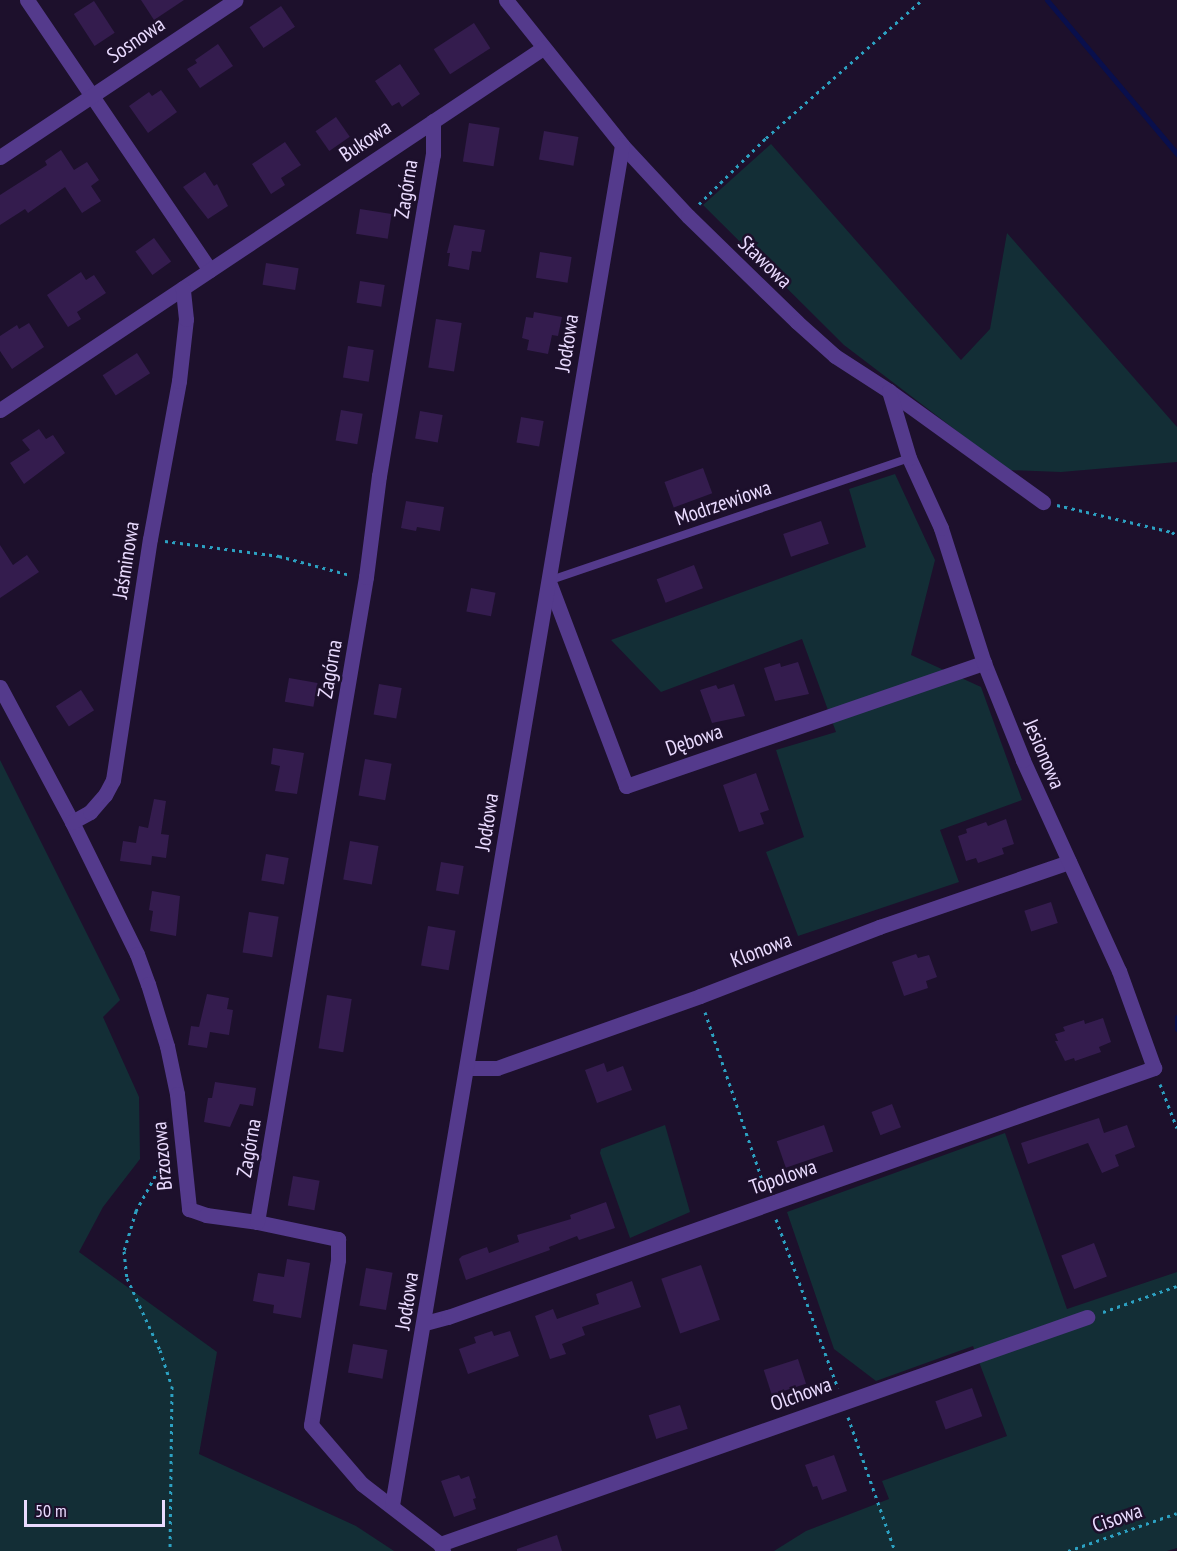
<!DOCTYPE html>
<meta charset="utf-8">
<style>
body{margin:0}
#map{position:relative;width:1177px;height:1551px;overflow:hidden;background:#1d102c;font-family:"PT Sans Narrow",sans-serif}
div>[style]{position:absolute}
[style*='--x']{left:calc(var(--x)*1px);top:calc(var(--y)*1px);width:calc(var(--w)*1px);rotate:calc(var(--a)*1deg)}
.green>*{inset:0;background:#132e36}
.stream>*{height:5px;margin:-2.5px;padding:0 2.5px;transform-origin:2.5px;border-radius:2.5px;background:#090f4c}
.building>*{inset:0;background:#341c4e;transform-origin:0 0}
.path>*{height:3px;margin-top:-1.5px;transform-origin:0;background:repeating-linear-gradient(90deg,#2ca1c2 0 3px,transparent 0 7.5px)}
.lane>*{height:8px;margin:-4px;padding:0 4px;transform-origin:4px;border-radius:4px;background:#543a8c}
.street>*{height:15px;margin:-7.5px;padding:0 7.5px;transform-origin:7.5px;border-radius:7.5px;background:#543a8c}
span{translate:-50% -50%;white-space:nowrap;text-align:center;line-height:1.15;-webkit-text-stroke:5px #1d102c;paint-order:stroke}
.street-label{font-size:21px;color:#eadbff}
.scale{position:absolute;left:24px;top:1500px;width:141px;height:27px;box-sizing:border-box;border:3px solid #eadbff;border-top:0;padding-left:8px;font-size:18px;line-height:21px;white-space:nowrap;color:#eadbff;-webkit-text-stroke:4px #1d102c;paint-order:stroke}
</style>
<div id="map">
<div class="green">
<div style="clip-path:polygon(771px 144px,961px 360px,990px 329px,1007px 233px,1177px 427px,1177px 462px,1061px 472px,1008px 470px,844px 345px,703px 205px)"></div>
<div style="clip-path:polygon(895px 474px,935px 560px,911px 655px,981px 687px,1022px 800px,940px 830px,959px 882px,798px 936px,766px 852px,804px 837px,776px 750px,836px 732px,802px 639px,661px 692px,611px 640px,866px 547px,849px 489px)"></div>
<div style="clip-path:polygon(0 760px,120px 1000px,103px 1017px,139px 1097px,140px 1159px,103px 1207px,79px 1252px,217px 1352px,199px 1454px,356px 1526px,394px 1551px,0 1551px)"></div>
<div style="clip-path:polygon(665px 1125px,690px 1212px,630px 1238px,600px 1153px,601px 1149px)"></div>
<div style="clip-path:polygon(1005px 1133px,1067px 1309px,1177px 1272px,1177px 1548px,1167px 1551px,774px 1551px,806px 1531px,889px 1499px,882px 1481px,1007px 1436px,973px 1346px,876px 1381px,834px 1349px,787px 1212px)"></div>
</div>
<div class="stream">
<div style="--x:1047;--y:0;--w:202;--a:49.8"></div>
<div style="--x:1177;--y:1017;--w:12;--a:90"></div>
</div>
<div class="building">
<div style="clip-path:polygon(141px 0,184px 0,154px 20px)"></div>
<div style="left:94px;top:1px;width:38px;height:24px;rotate:57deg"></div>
<div style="left:281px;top:6px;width:25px;height:38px;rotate:56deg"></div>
<div style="left:474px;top:23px;width:30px;height:48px;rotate:57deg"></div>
<div style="clip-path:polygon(218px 44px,233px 66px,200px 88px,187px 69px,197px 63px,195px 60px)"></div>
<div style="clip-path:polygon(400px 64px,420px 94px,402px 107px,399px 102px,392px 106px,375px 81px)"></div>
<div style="clip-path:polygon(161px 90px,177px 112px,148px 133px,129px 106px,149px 92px,152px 96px)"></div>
<div style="left:336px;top:117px;width:24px;height:25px;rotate:55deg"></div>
<div style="left:469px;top:123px;width:31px;height:39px;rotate:9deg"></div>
<div style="left:544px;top:131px;width:35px;height:29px;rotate:10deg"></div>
<div style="clip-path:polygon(285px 142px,301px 165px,281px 178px,285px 185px,271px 194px,252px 164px)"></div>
<div style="clip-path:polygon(61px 150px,74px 170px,87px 162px,99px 180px,91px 186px,101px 201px,82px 213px,65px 187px,28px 213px,25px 209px,0 225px,0 195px,47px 165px,45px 161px)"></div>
<div style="clip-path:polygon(205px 172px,214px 186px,217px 184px,228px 206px,208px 219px,183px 187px)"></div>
<div style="left:360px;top:209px;width:32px;height:25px;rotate:9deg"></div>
<div style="clip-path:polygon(454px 225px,485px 230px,481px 252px,472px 251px,469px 270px,448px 266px,450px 253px,447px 253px)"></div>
<div style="left:154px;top:238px;width:29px;height:23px;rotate:54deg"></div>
<div style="left:540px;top:252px;width:32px;height:26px;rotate:9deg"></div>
<div style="left:266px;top:263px;width:33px;height:22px;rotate:9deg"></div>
<div style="clip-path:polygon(81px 272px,86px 280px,94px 275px,106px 293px,77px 312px,81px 319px,68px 327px,47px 295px)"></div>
<div style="left:360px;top:281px;width:25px;height:22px;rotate:9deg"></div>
<div style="clip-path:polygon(534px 312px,562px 317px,558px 336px,552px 335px,548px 354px,527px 350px,529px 340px,522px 338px,526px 317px,533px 318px)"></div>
<div style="left:436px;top:319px;width:26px;height:49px;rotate:9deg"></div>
<div style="clip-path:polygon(29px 323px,44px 347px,12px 369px,0 351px,0 336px,17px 325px,19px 329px)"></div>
<div style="left:348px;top:346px;width:26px;height:32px;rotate:9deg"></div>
<div style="left:137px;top:353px;width:24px;height:41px;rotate:57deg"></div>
<div style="left:341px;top:410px;width:22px;height:31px;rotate:10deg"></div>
<div style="left:420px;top:411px;width:23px;height:28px;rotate:10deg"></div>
<div style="left:521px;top:417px;width:23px;height:26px;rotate:10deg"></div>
<div style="clip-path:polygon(39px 429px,46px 439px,53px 435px,65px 453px,24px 484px,10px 463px,30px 450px,22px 440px)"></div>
<div style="left:703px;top:468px;width:27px;height:41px;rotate:70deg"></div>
<div style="clip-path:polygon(406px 501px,444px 507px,440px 531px,417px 527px,416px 531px,401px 528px)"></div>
<div style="left:821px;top:521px;width:24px;height:40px;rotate:71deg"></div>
<div style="clip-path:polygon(0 545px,13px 565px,27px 555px,39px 572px,0 598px)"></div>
<div style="left:694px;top:565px;width:25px;height:40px;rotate:69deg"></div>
<div style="left:471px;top:588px;width:25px;height:24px;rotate:11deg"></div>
<div style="clip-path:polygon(798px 662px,809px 694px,775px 701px,764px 668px,780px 663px,781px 667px)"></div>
<div style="left:289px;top:678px;width:29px;height:24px;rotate:10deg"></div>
<div style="left:379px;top:684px;width:23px;height:31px;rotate:10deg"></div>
<div style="clip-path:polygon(734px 684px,745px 716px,712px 723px,700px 690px,716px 685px,718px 689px)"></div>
<div style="left:81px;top:690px;width:24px;height:30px;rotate:57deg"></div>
<div style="clip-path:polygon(273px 748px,304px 753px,297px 794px,275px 791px,280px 766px,271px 764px)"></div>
<div style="left:365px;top:759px;width:27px;height:37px;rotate:10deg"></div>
<div style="clip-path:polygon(756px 773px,769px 810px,760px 813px,764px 824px,739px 832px,723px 785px)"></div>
<div style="clip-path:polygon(154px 799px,166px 801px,161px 834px,169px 835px,166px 858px,152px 856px,151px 865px,120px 861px,123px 841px,136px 843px,139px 826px,148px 828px)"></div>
<div style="clip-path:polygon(1006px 819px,1014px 844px,1002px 848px,1004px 854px,978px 863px,976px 858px,966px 861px,958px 836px,967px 833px,966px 829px,986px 822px,988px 826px)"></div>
<div style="left:350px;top:841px;width:29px;height:39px;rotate:10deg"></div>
<div style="left:266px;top:854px;width:23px;height:27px;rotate:10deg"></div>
<div style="left:441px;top:862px;width:23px;height:29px;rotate:10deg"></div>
<div style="clip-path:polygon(152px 891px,180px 896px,176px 936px,150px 931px,153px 911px,149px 910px)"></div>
<div style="left:1051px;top:902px;width:22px;height:28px;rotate:72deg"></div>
<div style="left:249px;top:912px;width:30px;height:41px;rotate:9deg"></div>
<div style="left:428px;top:926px;width:28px;height:40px;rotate:10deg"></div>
<div style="clip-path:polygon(916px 954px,918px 958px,929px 955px,937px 977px,926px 981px,928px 988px,904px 996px,892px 962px)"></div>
<div style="clip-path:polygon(207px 994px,229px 998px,227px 1009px,233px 1010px,229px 1035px,210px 1032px,207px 1048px,188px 1045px,191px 1026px,199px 1027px)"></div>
<div style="left:327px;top:995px;width:25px;height:54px;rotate:9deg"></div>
<div style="clip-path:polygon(1103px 1018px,1111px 1042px,1099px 1047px,1101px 1052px,1075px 1061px,1074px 1058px,1065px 1061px,1055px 1041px,1058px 1041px,1055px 1034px,1065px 1031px,1063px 1027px,1084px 1020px,1085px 1024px)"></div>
<div style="clip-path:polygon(604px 1063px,607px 1072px,623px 1066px,632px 1090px,597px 1103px,585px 1070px)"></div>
<div style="clip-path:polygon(215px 1082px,256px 1088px,253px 1106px,240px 1104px,230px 1127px,204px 1122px,208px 1098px,212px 1098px)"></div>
<div style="left:892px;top:1104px;width:25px;height:22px;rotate:69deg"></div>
<div style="clip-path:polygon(1099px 1118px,1104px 1133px,1127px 1125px,1135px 1147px,1115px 1155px,1119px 1166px,1102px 1173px,1088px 1143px,1028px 1164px,1021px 1143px)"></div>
<div style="left:824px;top:1125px;width:28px;height:50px;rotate:71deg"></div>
<div style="left:293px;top:1176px;width:27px;height:30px;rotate:10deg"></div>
<div style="clip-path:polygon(606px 1202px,615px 1228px,579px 1240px,577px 1236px,549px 1247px,550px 1250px,466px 1280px,459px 1259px,462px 1256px,487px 1247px,489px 1253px,519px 1242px,517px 1235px,571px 1219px,570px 1215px)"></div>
<div style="left:1094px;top:1243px;width:36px;height:35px;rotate:69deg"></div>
<div style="clip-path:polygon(287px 1259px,310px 1263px,301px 1318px,273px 1313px,274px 1305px,253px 1301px,258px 1273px,284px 1277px)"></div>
<div style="left:701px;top:1265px;width:58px;height:42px;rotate:71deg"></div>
<div style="left:366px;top:1268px;width:27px;height:38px;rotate:10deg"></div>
<div style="clip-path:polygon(632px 1281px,641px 1307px,582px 1327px,585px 1335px,562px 1344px,566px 1354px,550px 1359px,535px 1316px,553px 1309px,557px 1319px,599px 1304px,596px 1294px)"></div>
<div style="clip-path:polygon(492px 1331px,494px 1336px,510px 1331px,519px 1356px,468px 1374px,459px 1349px,476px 1343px,474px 1337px)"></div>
<div style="left:353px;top:1344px;width:35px;height:29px;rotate:10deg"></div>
<div style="left:798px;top:1359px;width:26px;height:36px;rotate:72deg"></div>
<div style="left:972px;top:1388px;width:30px;height:39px;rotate:70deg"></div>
<div style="left:680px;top:1405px;width:25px;height:33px;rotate:72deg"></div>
<div style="clip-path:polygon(834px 1455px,847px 1491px,822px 1500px,817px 1486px,813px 1487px,805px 1465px)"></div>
<div style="clip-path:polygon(459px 1475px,461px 1479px,469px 1476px,476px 1498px,473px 1499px,476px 1509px,454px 1517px,441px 1481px)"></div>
<div style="clip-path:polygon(557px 1535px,562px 1551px,517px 1551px,517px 1549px)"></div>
</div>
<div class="path">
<div style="--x:699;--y:204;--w:94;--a:-44.6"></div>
<div style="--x:766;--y:138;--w:208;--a:-41.5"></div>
<div style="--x:1057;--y:505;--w:118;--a:13.2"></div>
<div style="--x:1172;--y:532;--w:6;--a:39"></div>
<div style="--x:165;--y:541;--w:115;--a:7.5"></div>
<div style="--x:279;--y:556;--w:73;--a:15"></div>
<div style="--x:705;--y:1012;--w:186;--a:71.2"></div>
<div style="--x:1160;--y:1084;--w:47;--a:68.9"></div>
<div style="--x:166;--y:1156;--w:63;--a:118.6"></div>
<div style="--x:136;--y:1211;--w:42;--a:106.7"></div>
<div style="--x:124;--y:1251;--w:27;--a:84"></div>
<div style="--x:127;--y:1278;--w:79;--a:65.4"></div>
<div style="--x:160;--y:1350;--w:38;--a:72"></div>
<div style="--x:172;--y:1386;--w:165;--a:90.7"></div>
<div style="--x:776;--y:1219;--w:180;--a:69.9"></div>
<div style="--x:1103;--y:1312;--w:78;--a:-19.4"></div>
<div style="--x:848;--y:1417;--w:142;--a:70.7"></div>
<div style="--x:1068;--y:1551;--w:115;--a:-19.2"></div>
</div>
<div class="lane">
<div style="--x:548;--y:581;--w:381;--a:-18.8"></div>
</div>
<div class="street">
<div style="--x:27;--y:0;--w:326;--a:55.9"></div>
<div style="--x:506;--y:0;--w:186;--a:51.3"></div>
<div style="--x:622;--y:145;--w:97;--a:47.1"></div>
<div style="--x:688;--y:216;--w:152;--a:44.2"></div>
<div style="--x:797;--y:322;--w:51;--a:41.8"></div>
<div style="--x:835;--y:356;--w:64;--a:32.9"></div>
<div style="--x:889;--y:391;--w:190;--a:35.8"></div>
<div style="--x:0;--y:157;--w:283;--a:-33.7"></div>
<div style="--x:0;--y:410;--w:653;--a:-33.69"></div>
<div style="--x:549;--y:582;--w:218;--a:69.3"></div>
<div style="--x:626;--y:786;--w:379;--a:-19"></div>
<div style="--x:0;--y:687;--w:153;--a:61.9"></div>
<div style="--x:72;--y:822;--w:147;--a:63.8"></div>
<div style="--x:137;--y:954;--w:32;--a:70"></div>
<div style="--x:148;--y:984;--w:65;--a:73"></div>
<div style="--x:167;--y:1046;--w:49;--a:78.2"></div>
<div style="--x:177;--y:1094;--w:116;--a:84"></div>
<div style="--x:189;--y:1209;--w:18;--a:19"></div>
<div style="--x:206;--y:1215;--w:51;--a:7.8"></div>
<div style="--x:257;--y:1222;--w:83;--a:11.9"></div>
<div style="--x:338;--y:1239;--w:21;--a:90"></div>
<div style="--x:338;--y:1260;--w:167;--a:99.3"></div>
<div style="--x:311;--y:1425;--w:78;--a:49.2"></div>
<div style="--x:362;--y:1484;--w:98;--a:37.6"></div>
<div style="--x:440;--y:1544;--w:8;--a:67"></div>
<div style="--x:72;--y:822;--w:21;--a:-29"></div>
<div style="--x:90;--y:812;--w:23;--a:-49"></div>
<div style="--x:105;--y:795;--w:17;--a:-62"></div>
<div style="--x:113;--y:780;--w:244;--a:-81.3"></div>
<div style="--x:150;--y:539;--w:161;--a:-79.6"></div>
<div style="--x:179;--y:381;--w:62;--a:-83.6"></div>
<div style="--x:186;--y:319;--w:31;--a:-96"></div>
<div style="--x:467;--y:1068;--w:30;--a:0"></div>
<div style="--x:497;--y:1068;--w:215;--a:-19.5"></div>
<div style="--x:700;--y:996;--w:192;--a:-21.1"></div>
<div style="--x:879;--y:927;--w:201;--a:-18.9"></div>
<div style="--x:257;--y:1222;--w:654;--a:-80.41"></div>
<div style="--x:366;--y:577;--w:102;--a:-82.7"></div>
<div style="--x:379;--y:476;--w:326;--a:-80.5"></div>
<div style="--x:433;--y:155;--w:34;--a:-90"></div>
<div style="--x:425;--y:1323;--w:24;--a:-15"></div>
<div style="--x:448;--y:1317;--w:749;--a:-19.43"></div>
<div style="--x:1154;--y:1068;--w:103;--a:-109.8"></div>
<div style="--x:1119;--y:971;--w:232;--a:-114.5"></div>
<div style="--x:1023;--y:760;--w:105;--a:-111.9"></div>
<div style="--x:984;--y:663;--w:142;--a:-107.7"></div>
<div style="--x:941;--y:528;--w:77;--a:-114.6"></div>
<div style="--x:909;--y:458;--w:70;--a:-106.6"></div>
<div style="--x:392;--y:1505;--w:1379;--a:-80.4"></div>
<div style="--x:440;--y:1544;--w:686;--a:-19.33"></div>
</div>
<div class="street-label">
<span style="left:136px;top:40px;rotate:-34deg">Sosnowa</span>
<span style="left:365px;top:141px;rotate:-34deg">Bukowa</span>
<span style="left:406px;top:189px;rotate:-81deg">Zagórna</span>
<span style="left:765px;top:262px;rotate:44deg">Stawowa</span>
<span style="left:567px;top:343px;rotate:-81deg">Jodłowa</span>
<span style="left:723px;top:503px;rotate:-19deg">Modrzewiowa</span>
<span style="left:126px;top:560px;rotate:-81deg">Jaśminowa</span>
<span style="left:330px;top:669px;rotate:-80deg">Zagórna</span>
<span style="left:694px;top:740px;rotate:-19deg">Dębowa</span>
<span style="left:1044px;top:754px;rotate:67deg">Jesionowa</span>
<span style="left:487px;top:822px;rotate:-81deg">Jodłowa</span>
<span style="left:761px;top:950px;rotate:-21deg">Klonowa</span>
<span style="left:249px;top:1148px;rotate:-80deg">Zagórna</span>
<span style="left:162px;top:1156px;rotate:-95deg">Brzozowa</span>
<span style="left:783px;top:1177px;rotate:-19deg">Topolowa</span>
<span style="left:407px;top:1301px;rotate:-81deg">Jodłowa</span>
<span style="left:801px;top:1394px;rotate:-20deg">Olchowa</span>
<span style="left:1117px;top:1518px;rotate:-19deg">Cisowa</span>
</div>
<div class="scale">50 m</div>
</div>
